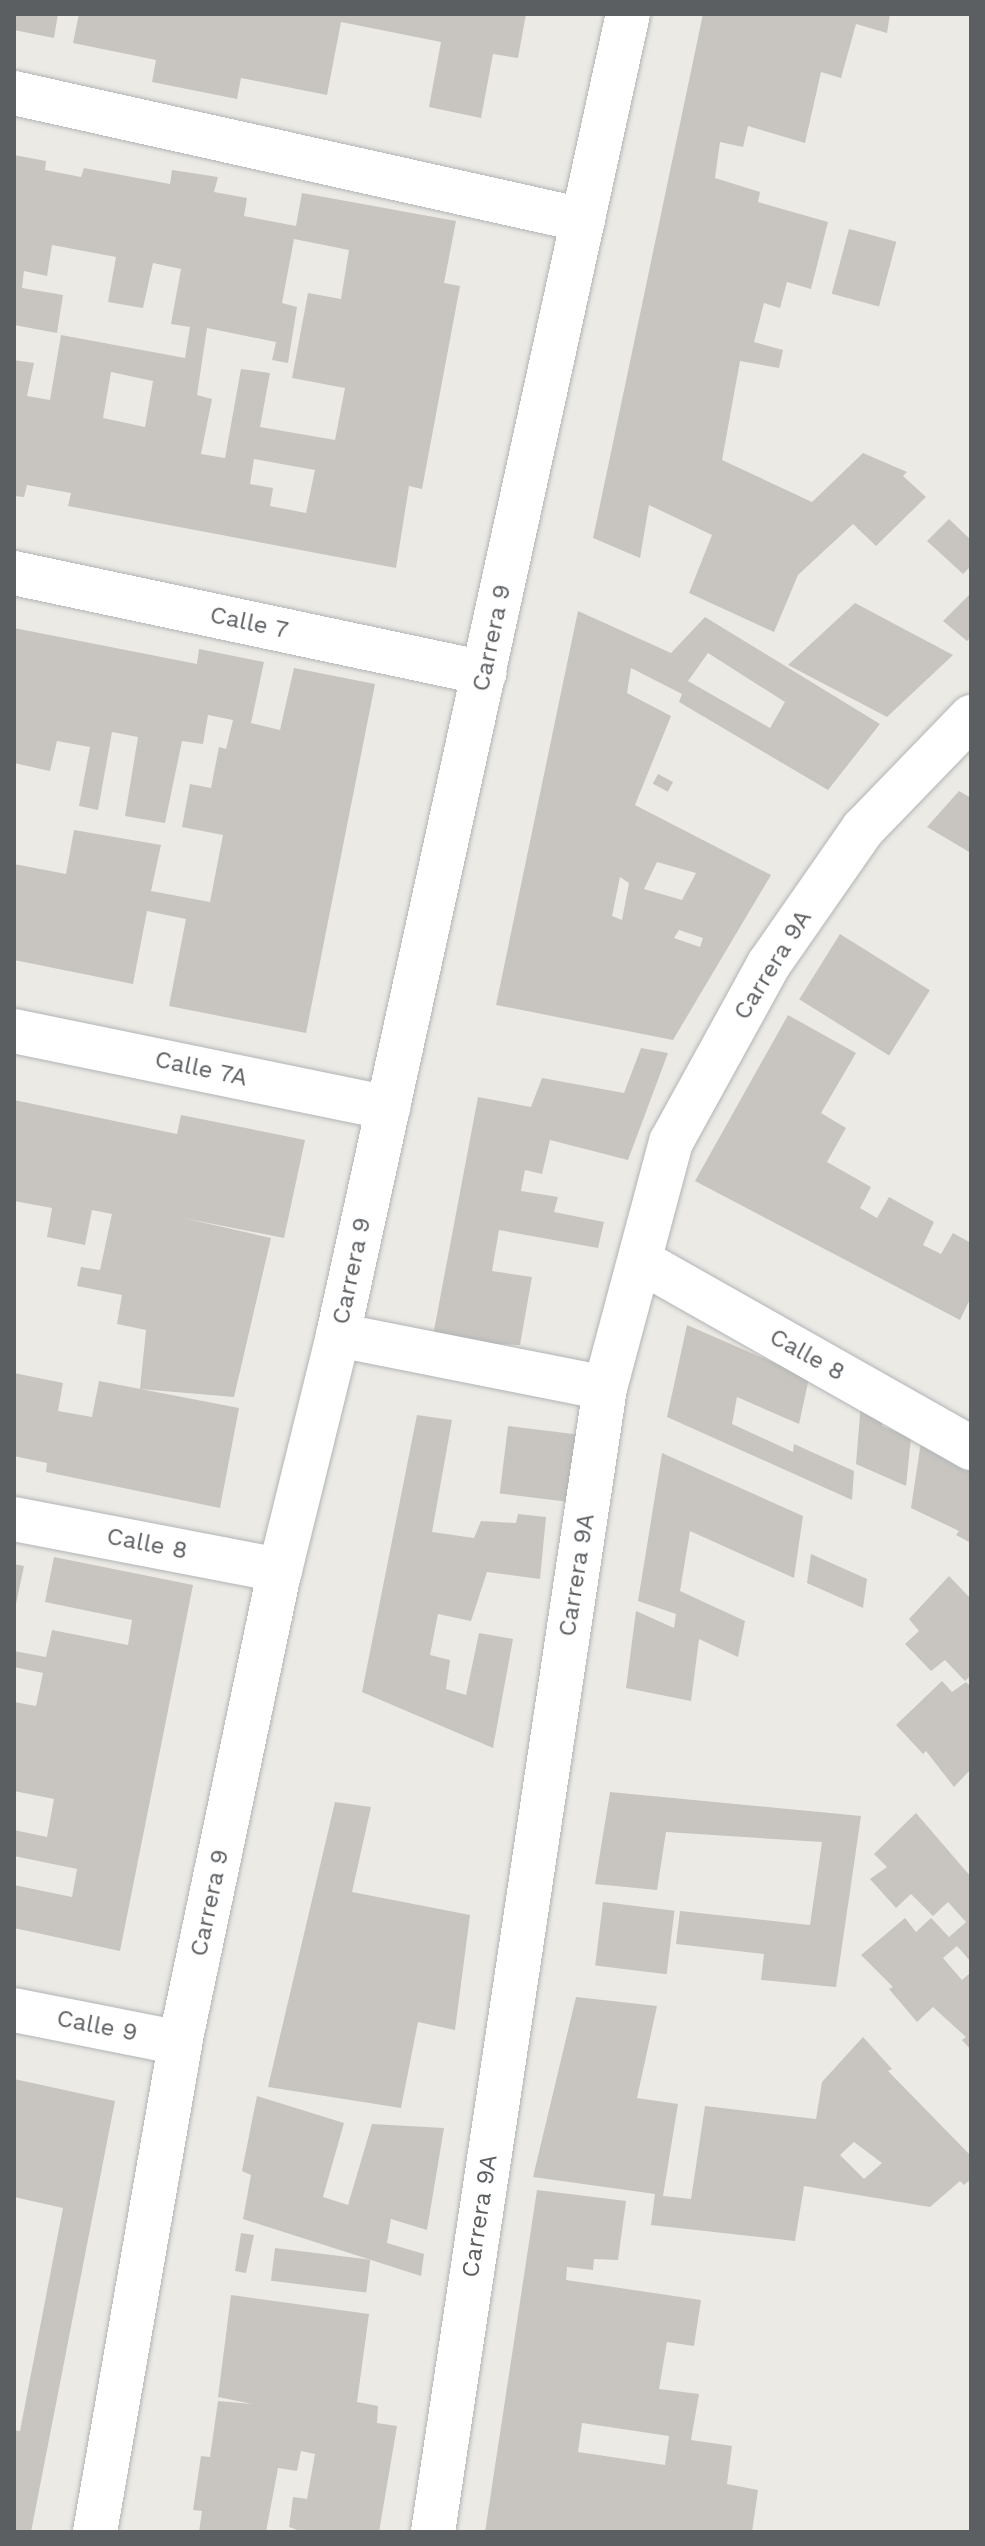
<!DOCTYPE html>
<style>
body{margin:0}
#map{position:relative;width:985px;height:2546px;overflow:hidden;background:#eceae4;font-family:"Work Sans",sans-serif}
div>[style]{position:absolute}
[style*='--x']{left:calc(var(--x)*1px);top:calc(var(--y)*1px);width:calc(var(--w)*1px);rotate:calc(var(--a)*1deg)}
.building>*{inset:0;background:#c8c5c0;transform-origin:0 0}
.roads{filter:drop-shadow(0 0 2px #b1b4b7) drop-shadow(0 0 2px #b1b4b7)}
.street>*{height:44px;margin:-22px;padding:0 22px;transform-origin:22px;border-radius:22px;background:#fff}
span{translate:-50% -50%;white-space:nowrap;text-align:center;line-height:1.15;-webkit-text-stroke:8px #fff;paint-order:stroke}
.street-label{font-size:24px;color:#5c5f62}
.frame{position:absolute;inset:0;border:16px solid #5c5f62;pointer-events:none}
</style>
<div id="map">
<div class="building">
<div style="clip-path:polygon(14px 14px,58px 14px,54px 38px,14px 30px)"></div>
<div style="clip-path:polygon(79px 14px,526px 14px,518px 58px,493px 54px,481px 118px,429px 107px,441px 42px,341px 22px,327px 95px,241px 78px,237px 99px,152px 82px,156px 60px,73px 43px)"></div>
<div style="clip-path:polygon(703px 14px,890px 14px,887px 33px,856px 24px,841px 78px,821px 72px,805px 143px,748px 126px,743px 147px,720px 142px,715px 178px,760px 192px,758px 202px,828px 222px,811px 289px,787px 282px,780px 308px,764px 303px,754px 342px,783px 350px,779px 368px,740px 361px,722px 460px,812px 502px,863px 453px,907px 472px,903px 476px,926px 497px,876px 546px,853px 524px,798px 575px,774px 632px,689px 593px,712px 535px,649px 505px,640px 558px,593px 538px)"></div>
<div style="clip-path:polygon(evenodd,14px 155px,46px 161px,45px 170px,81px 177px,84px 168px,170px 184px,172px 170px,218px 177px,214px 192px,247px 198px,244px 216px,296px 226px,302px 193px,456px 221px,444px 283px,460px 286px,422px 489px,409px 486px,396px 568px,68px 506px,71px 493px,27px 485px,24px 497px,14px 496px,14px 360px,34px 363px,27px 396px,50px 400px,61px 335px,185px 358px,190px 327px,171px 324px,181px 269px,153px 263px,143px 308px,108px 302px,116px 257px,52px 245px,47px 276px,24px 271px,22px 288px,63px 295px,57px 333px,14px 325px,14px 155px,294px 239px,349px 250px,341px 299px,308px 293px,292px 378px,345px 388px,335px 440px,260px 427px,270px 373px,241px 369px,225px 458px,201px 454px,212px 399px,197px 395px,207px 328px,276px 342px,272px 360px,288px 363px,297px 307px,282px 303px,294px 239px,14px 155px,111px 372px,153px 381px,145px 427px,103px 418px,111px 372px,14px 155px,254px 459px,315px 470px,306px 513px,270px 506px,273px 488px,250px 484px,254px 459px)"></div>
<div style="left:849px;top:229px;width:49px;height:67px;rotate:15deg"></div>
<div style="clip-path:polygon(949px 519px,971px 540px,971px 566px,963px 574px,927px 541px)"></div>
<div style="clip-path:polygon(971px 593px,971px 637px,967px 641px,943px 621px)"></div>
<div style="clip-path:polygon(855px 603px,953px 655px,887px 717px,788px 665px)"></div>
<div style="clip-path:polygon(evenodd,578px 611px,671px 653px,705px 617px,880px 724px,828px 790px,679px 702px,682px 694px,631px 668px,627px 693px,671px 716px,635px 805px,771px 875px,673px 1040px,496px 1005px,578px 611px,708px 653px,785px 702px,770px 728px,688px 681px,708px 653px,578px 611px,657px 862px,696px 873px,682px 900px,644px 889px,657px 862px,578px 611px,620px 877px,629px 883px,622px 920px,612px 916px,620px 877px,578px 611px,679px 930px,703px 938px,700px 947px,674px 938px,679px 930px)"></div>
<div style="clip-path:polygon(14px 628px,197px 664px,199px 649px,264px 662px,251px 723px,280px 730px,294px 668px,375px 684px,306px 1033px,169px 1006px,186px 919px,147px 911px,133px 984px,14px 960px,14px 864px,66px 874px,74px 830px,161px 845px,151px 891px,210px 902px,223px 835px,182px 827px,190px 784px,211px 788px,219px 747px,226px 749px,233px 720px,208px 715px,203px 744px,182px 741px,165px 823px,125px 816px,138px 737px,112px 732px,98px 810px,79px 806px,90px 747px,57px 741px,50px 771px,14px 763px)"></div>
<div style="left:658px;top:774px;width:17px;height:11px;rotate:28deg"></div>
<div style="clip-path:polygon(959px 791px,971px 798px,971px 853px,927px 827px)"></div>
<div style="left:840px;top:934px;width:106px;height:77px;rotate:32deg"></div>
<div style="clip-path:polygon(788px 1015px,856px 1053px,821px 1113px,846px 1128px,827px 1162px,871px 1187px,860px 1208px,877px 1218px,889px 1197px,934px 1222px,923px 1245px,941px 1254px,953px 1233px,971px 1243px,971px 1297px,960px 1320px,695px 1181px)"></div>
<div style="clip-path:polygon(641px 1048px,668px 1053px,628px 1160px,550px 1140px,542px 1174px,525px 1170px,521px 1191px,558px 1197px,554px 1212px,604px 1222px,598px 1248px,499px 1230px,492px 1271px,532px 1277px,520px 1345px,432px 1341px,478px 1097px,531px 1107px,542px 1078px,624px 1093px)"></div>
<div style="clip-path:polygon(14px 1100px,177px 1134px,181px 1115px,305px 1140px,284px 1238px,183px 1218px,271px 1238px,234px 1397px,140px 1389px,146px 1330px,117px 1324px,122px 1295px,77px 1286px,81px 1267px,100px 1270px,112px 1214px,92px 1210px,85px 1245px,47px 1237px,52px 1208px,14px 1201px)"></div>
<div style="clip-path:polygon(687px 1325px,809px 1378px,799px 1424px,737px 1397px,732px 1424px,793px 1452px,794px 1444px,854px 1471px,852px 1500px,667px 1417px)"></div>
<div style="clip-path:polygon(14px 1373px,63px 1383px,58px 1411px,92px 1417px,99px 1381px,239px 1408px,220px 1508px,46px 1472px,47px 1463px,14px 1456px)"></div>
<div style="clip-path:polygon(861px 1402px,884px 1412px,882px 1426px,911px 1438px,906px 1486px,856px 1464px)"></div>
<div style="clip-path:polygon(417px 1415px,452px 1420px,432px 1532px,474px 1538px,481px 1521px,516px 1523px,518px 1514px,546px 1517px,540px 1579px,487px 1572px,471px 1621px,438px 1614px,430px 1655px,450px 1660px,446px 1689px,466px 1695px,479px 1633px,513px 1639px,493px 1748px,362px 1692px)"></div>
<div style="left:508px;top:1426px;width:70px;height:68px;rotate:7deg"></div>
<div style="clip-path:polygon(923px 1428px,958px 1448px,952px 1463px,966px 1471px,971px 1462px,971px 1543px,956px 1535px,959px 1531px,911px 1508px)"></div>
<div style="clip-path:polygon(662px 1453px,803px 1516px,794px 1578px,690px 1531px,680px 1591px,745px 1621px,738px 1657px,699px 1639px,691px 1701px,626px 1688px,636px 1611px,674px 1628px,676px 1614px,638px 1601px)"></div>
<div style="clip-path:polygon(811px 1554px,867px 1579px,863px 1608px,807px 1583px)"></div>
<div style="clip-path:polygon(54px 1557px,193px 1585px,120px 1951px,14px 1928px,14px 1885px,72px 1897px,77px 1869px,14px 1856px,14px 1830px,47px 1837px,54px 1799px,14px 1791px,14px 1702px,36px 1706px,43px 1673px,14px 1667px,14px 1651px,46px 1657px,52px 1630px,128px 1645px,132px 1620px,45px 1602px)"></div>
<div style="clip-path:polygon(14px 1564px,24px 1566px,15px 1609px,14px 1609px)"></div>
<div style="clip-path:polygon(949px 1576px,971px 1599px,971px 1675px,965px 1681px,945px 1660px,931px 1671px,905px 1644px,919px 1631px,909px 1619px)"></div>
<div style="clip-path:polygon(942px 1681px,952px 1692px,966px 1682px,971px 1687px,971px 1769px,954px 1787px,926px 1751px,923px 1754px,896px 1725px)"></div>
<div style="clip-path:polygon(610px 1792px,861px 1816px,836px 1987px,761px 1980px,764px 1954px,676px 1944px,680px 1911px,810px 1925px,822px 1842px,666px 1832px,657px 1890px,595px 1884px)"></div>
<div style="clip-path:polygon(335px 1802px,371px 1807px,352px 1892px,470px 1915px,455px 2030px,418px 2022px,401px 2108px,268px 2087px)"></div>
<div style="clip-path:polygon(916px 1813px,971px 1877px,971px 1962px,957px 1946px,943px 1958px,962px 1980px,971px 1972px,971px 2050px,962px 2040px,966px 2037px,933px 2007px,917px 2022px,889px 1989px,893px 1987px,861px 1955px,905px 1918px,916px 1932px,931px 1918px,949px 1937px,966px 1922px,948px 1902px,933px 1916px,911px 1894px,896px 1908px,870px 1879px,887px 1867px,874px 1854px)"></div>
<div style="left:603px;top:1902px;width:72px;height:64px;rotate:7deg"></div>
<div style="clip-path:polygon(evenodd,576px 1997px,657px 2006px,637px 2098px,678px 2104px,663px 2196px,691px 2199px,705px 2106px,816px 2119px,822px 2082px,863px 2037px,892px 2069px,888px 2071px,971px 2156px,971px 2179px,964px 2185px,960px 2181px,930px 2207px,804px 2186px,795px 2241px,651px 2225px,655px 2194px,533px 2177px,576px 1997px,854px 2142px,882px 2163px,864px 2179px,840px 2155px,854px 2142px)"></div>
<div style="clip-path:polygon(14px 2079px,115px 2101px,31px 2532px,14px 2532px,14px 2430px,20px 2431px,63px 2208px,14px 2197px)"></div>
<div style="clip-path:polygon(257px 2096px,344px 2123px,323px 2197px,348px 2205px,372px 2124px,444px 2128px,427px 2230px,391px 2219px,387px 2243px,424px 2254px,421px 2276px,243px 2219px,251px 2175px,242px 2171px)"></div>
<div style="clip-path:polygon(evenodd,537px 2190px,626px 2201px,618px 2260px,594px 2259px,593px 2270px,567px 2267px,566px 2280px,701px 2300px,694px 2346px,667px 2342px,659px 2389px,699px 2394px,691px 2440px,732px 2446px,727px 2484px,758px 2490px,752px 2532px,485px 2532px,537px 2190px,582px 2423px,669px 2436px,665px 2465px,578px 2452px,582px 2423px)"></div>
<div style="clip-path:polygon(241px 2233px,254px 2235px,246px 2273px,235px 2271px)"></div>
<div style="left:275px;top:2248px;width:96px;height:33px;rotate:7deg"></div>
<div style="clip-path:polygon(231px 2295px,369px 2314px,357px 2402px,378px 2406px,377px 2423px,397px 2426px,379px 2532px,303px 2532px,289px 2527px,293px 2497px,307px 2499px,315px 2454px,301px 2451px,297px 2471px,278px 2468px,266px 2532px,199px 2532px,202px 2511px,193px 2510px,201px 2456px,210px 2457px,218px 2401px,252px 2404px,218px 2397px)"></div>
</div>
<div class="roads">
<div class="street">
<div style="--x:14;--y:93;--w:583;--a:12.58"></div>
<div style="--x:14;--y:573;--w:481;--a:12"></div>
<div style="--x:14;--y:1031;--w:382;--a:11.6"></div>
<div style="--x:642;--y:1262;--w:378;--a:29.5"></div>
<div style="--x:338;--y:1335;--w:272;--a:11.2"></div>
<div style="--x:14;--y:1519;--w:271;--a:10.9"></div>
<div style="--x:14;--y:2010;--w:169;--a:11.2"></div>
<div style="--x:95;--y:2532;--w:496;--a:-80.1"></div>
<div style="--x:180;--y:2043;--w:483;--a:-78.1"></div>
<div style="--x:280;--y:1570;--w:242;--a:-76.1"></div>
<div style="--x:338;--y:1335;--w:1352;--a:-77.62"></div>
<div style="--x:433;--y:2532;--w:1157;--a:-81.45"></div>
<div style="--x:605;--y:1388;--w:255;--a:-75"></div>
<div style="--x:671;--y:1142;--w:203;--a:-61.2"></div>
<div style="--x:769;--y:964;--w:165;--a:-55.2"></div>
<div style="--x:863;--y:829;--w:156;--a:-46"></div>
</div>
</div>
<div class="street-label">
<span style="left:249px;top:623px;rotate:12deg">Calle 7</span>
<span style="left:492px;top:638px;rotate:-78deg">Carrera 9</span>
<span style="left:773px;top:965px;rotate:-58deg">Carrera 9A</span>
<span style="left:201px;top:1069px;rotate:12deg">Calle 7A</span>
<span style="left:352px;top:1271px;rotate:-78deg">Carrera 9</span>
<span style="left:807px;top:1355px;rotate:29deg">Calle 8</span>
<span style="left:147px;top:1544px;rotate:11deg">Calle 8</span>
<span style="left:577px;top:1575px;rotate:-81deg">Carrera 9A</span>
<span style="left:210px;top:1903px;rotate:-78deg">Carrera 9</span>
<span style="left:97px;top:2026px;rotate:11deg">Calle 9</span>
<span style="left:480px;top:2216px;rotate:-81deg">Carrera 9A</span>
</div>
<div class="frame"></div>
</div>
